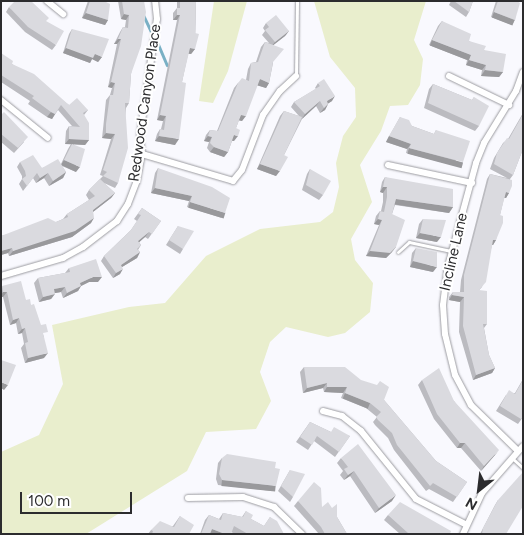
<!DOCTYPE html>
<style>
body{margin:0}
#map{position:relative;width:524px;height:535px;overflow:hidden;background:#f9f9fe;font-family:Figtree,sans-serif}
div>[style]{position:absolute}
[style*='--x']{left:calc(var(--x)*1px);top:calc(var(--y)*1px);width:calc(var(--w)*1px);rotate:calc(var(--a)*1deg)}
.green>*{inset:0;background:#e9eecd}
.stream>*{height:2.5px;margin:-1.25px;padding:0 1.25px;transform-origin:1.25px;border-radius:1.25px;background:#79b0c5}
.roads{filter:drop-shadow(0 0 1px #9c9ca1) drop-shadow(0 0 1px #9c9ca1)}
.service>*{height:3px;margin:-1.5px;padding:0 1.5px;transform-origin:1.5px;border-radius:1.5px;background:#fff}
.minor>*{height:6px;margin:-3px;padding:0 3px;transform-origin:3px;border-radius:3px;background:#fff}
.wall>*{inset:0;background:#bbbbc0}
.shaded-wall>*{inset:0;background:#99999c;transform-origin:0 0}
.building>*{inset:0;background:#dadadf}
span{translate:-50% -50%;white-space:nowrap;text-align:center;line-height:1.15;-webkit-text-stroke:4px #fff;paint-order:stroke}
.street-label{font-size:15px;color:#2c2c2e}
.frame{position:absolute;inset:0;border:2px solid #2c2c2e;pointer-events:none}
.north{position:absolute;left:454px;top:465px;width:50px;height:50px;-webkit-text-stroke:4px #fff;paint-order:stroke;rotate:209deg;font-size:14px;font-weight:700;line-height:20px;text-align:center;color:#2c2c2e}
.north::after{content:'';display:block;margin:auto;width:18px;height:22px;background:#2c2c2e;clip-path:polygon(50% 0,100% 100%,50% 72%,0 100%)}
.scale{position:absolute;left:20px;top:492px;width:112px;height:22px;box-sizing:border-box;border:2px solid #2c2c2e;border-top:0;padding-left:6px;font-size:15px;line-height:18px;white-space:nowrap;color:#2c2c2e;-webkit-text-stroke:4px #fff;paint-order:stroke}
</style>
<div id="map">
<div class="green">
<div style="clip-path:polygon(214px 1px,247px 1px,228px 71px,213px 103px,199px 101px)"></div>
<div style="clip-path:polygon(314px 1px,426px 1px,414px 40px,423px 59px,420px 85px,408px 105px,390px 106px,381px 131px,360px 165px,372px 202px,351px 239px,355px 260px,373px 283px,370px 312px,345px 333px,328px 337px,286px 327px,270px 342px,260px 372px,271px 401px,256px 429px,206px 432px,187px 471px,86px 534px,1px 534px,1px 452px,39px 435px,63px 384px,52px 325px,129px 307px,165px 303px,206px 256px,260px 229px,320px 222px,333px 212px,339px 187px,336px 163px,343px 136px,356px 117px,355px 88px,330px 57px)"></div>
</div>
<div class="stream">
<div style="--x:144;--y:16;--w:17;--a:65"></div>
<div style="--x:157;--y:41;--w:26;--a:67"></div>
</div>
<div class="roads">
<div class="service">
<div style="--x:296;--y:75;--w:74;--a:-89.2"></div>
<div style="--x:398;--y:252;--w:15;--a:-42"></div>
<div style="--x:409;--y:242;--w:43;--a:12.1"></div>
<div style="--x:512;--y:458;--w:15;--a:42"></div>
</div>
<div class="minor">
<div style="--x:47;--y:1;--w:21;--a:39"></div>
<div style="--x:449;--y:76;--w:67;--a:25.8"></div>
<div style="--x:1;--y:100;--w:60;--a:39"></div>
<div style="--x:142;--y:154;--w:95;--a:16.5"></div>
<div style="--x:233;--y:181;--w:14;--a:-51"></div>
<div style="--x:242;--y:170;--w:59;--a:-69.1"></div>
<div style="--x:263;--y:115;--w:29;--a:-55"></div>
<div style="--x:280;--y:91;--w:22;--a:-43"></div>
<div style="--x:388;--y:165;--w:86;--a:12.1"></div>
<div style="--x:1;--y:276;--w:65;--a:-16.2"></div>
<div style="--x:63;--y:258;--w:23;--a:-29"></div>
<div style="--x:83;--y:247;--w:43;--a:-37.4"></div>
<div style="--x:117;--y:221;--w:20;--a:-57"></div>
<div style="--x:128;--y:204;--w:25;--a:-69"></div>
<div style="--x:137;--y:181;--w:27;--a:-80"></div>
<div style="--x:142;--y:154;--w:19;--a:-96"></div>
<div style="--x:140;--y:135;--w:117;--a:-81.7"></div>
<div style="--x:157;--y:19;--w:18;--a:-96"></div>
<div style="--x:323;--y:411;--w:20;--a:15"></div>
<div style="--x:342;--y:416;--w:24;--a:38"></div>
<div style="--x:361;--y:431;--w:87;--a:51"></div>
<div style="--x:416;--y:499;--w:55;--a:27"></div>
<div style="--x:518;--y:451;--w:66;--a:-135.6"></div>
<div style="--x:471;--y:405;--w:34;--a:-118"></div>
<div style="--x:455;--y:375;--w:42;--a:-103.7"></div>
<div style="--x:445;--y:334;--w:29;--a:-94"></div>
<div style="--x:443;--y:305;--w:35;--a:-83"></div>
<div style="--x:447;--y:270;--w:111;--a:-74.8"></div>
<div style="--x:476;--y:163;--w:22;--a:-68"></div>
<div style="--x:484;--y:143;--w:61;--a:-58.4"></div>
<div style="--x:516;--y:91;--w:20;--a:-70"></div>
<div style="--x:188;--y:498;--w:55;--a:-1"></div>
<div style="--x:243;--y:497;--w:33;--a:18"></div>
<div style="--x:274;--y:507;--w:39;--a:44"></div>
<div style="--x:463;--y:534;--w:45;--a:-65.1"></div>
<div style="--x:482;--y:493;--w:62;--a:-48.9"></div>
</div>
</div>
<div class="wall">
<div style="clip-path:polygon(88px 1px,104px 1px,108px 20px,105px 25px,82px 18px)"></div>
<div style="clip-path:polygon(118px 1px,144px 1px,131px 74px,129px 103px,126px 108px,118px 183px,115px 188px,104px 183px,115px 193px,111px 198px,93px 212px,91px 223px,72px 237px,9px 256px,8px 253px,1px 255px,1px 236px,56px 222px,63px 219px,67px 214px,89px 200px,86px 195px,89px 190px,103px 176px,100px 175px,111px 139px,102px 138px,103px 129px,106px 100px,110px 95px,112px 88px,108px 87px,117px 44px,114px 44px,120px 32px,123px 27px,125px 27px,126px 20px,121px 19px)"></div>
<div style="clip-path:polygon(177px 1px,196px 1px,195px 49px,191px 54px,188px 54px,182px 82px,175px 145px,155px 141px,157px 134px,160px 129px,161px 129px,163px 121px,157px 120px,177px 20px,173px 20px,173px 13px,177px 8px)"></div>
<div style="clip-path:polygon(451px 1px,473px 1px,469px 12px,466px 17px,449px 5px)"></div>
<div style="clip-path:polygon(496px 1px,517px 1px,515px 20px,512px 25px,491px 17px)"></div>
<div style="clip-path:polygon(9px 7px,56px 45px,52px 50px,25px 32px,6px 12px)"></div>
<div style="clip-path:polygon(442px 21px,469px 41px,484px 50px,503px 72px,499px 77px,481px 76px,482px 70px,466px 65px,467px 60px,429px 45px,438px 26px)"></div>
<div style="clip-path:polygon(266px 23px,289px 31px,285px 36px,273px 45px,273px 63px,269px 83px,266px 88px,257px 85px,242px 121px,239px 120px,236px 128px,234px 141px,232px 141px,228px 152px,224px 157px,210px 152px,207px 148px,209px 142px,204px 141px,206px 135px,210px 130px,217px 131px,234px 88px,238px 83px,246px 80px,248px 69px,251px 63px,256px 62px,261px 47px,265px 42px,269px 43px,262px 35px,265px 31px,263px 28px)"></div>
<div style="clip-path:polygon(72px 29px,102px 57px,98px 62px,92px 59px,90px 63px,63px 53px,69px 34px)"></div>
<div style="clip-path:polygon(1px 53px,12px 64px,69px 105px,88px 110px,84px 115px,89px 140px,85px 145px,74px 144px,76px 172px,62px 166px,66px 172px,63px 178px,49px 186px,44px 178px,36px 183px,33px 178px,23px 191px,19px 184px,22px 179px,22px 176px,17px 167px,20px 162px,42px 168px,61px 164px,68px 149px,71px 144px,65px 144px,66px 131px,69px 126px,72px 126px,58px 110px,52px 119px,47px 117px,28px 104px,30px 101px,1px 82px)"></div>
<div style="clip-path:polygon(318px 83px,332px 101px,328px 103px,328px 104px,325px 110px,320px 113px,316px 106px,302px 119px,284px 155px,276px 176px,257px 169px,280px 116px,284px 111px,299px 116px,291px 107px,294px 102px,316px 89px,315px 88px)"></div>
<div style="clip-path:polygon(433px 84px,472px 100px,474px 97px,479px 126px,475px 131px,424px 108px,429px 89px)"></div>
<div style="clip-path:polygon(523px 113px,523px 149px,513px 175px,510px 179px,509px 193px,506px 198px,504px 198px,500px 215px,496px 240px,493px 245px,492px 245px,482px 287px,479px 290px,487px 324px,484px 328px,489px 355px,495px 368px,492px 373px,473px 380px,459px 332px,460px 302px,449px 300px,449px 297px,453px 292px,460px 292px,461px 280px,487px 179px,490px 174px,507px 178px,490px 169px,494px 158px,503px 143px,508px 139px)"></div>
<div style="clip-path:polygon(1px 115px,24px 142px,14px 153px,1px 142px)"></div>
<div style="clip-path:polygon(400px 117px,412px 126px,434px 134px,436px 130px,460px 167px,406px 153px,407px 149px,386px 142px)"></div>
<div style="clip-path:polygon(158px 168px,222px 218px,187px 207px,189px 201px,151px 193px,155px 173px)"></div>
<div style="clip-path:polygon(310px 169px,323px 195px,319px 200px,302px 190px,307px 174px)"></div>
<div style="clip-path:polygon(385px 177px,453px 207px,449px 213px,395px 205px,392px 214px,392px 252px,386px 258px,366px 256px,379px 225px,374px 224px,376px 216px,380px 211px,381px 211px,383px 202px,383px 193px,380px 192px,382px 182px)"></div>
<div style="clip-path:polygon(142px 208px,161px 221px,148px 239px,145px 237px,139px 242px,141px 245px,138px 250px,140px 252px,137px 258px,122px 267px,120px 274px,113px 278px,101px 261px,104px 256px,131px 230px,137px 221px,134px 219px)"></div>
<div style="clip-path:polygon(423px 219px,437px 242px,416px 238px,419px 224px)"></div>
<div style="clip-path:polygon(178px 226px,183px 249px,180px 254px,166px 245px)"></div>
<div style="clip-path:polygon(416px 248px,433px 272px,410px 267px,412px 253px)"></div>
<div style="clip-path:polygon(69px 268px,98px 282px,89px 282px,81px 286px,78px 291px,63px 298px,61px 292px,55px 293px,51px 299px,39px 302px,34px 283px,38px 278px,65px 273px)"></div>
<div style="clip-path:polygon(2px 286px,26px 300px,31px 305px,44px 337px,44px 358px,25px 363px,21px 348px,24px 344px,22px 333px,18px 334px,16px 323px,10px 325px,3px 297px,1px 297px)"></div>
<div style="clip-path:polygon(304px 367px,384px 400px,436px 461px,467px 482px,453px 502px,429px 489px,426px 491px,394px 450px,388px 438px,375px 425px,373px 422px,377px 417px,366px 408px,341px 398px,343px 393px,324px 392px,323px 388px,303px 393px,300px 372px)"></div>
<div style="clip-path:polygon(523px 379px,523px 417px,518px 424px,496px 411px,506px 395px,515px 393px)"></div>
<div style="clip-path:polygon(422px 380px,454px 401px,495px 455px,481px 471px,461px 448px,457px 448px,434px 419px,418px 385px)"></div>
<div style="clip-path:polygon(310px 422px,331px 432px,350px 436px,335px 457px,314px 441px,308px 450px,296px 442px)"></div>
<div style="clip-path:polygon(222px 458px,275px 468px,272px 491px,218px 485px,216px 479px,218px 463px)"></div>
<div style="clip-path:polygon(341px 458px,392px 501px,375px 513px,350px 476px,344px 480px,340px 475px,343px 471px,337px 463px)"></div>
<div style="clip-path:polygon(290px 470px,293px 497px,290px 502px,278px 491px)"></div>
<div style="clip-path:polygon(498px 500px,506px 534px,480px 534px,495px 505px)"></div>
<div style="clip-path:polygon(298px 501px,322px 507px,337px 517px,347px 534px,319px 534px,294px 506px)"></div>
<div style="clip-path:polygon(246px 511px,251px 519px,264px 526px,270px 517px,284px 534px,235px 534px,231px 532px,231px 534px,200px 534px,205px 520px,209px 515px,219px 519px,223px 513px,242px 517px)"></div>
<div style="clip-path:polygon(388px 515px,450px 534px,400px 534px,384px 520px)"></div>
<div style="clip-path:polygon(180px 516px,189px 534px,148px 534px,151px 530px,173px 526px)"></div>
</div>
<div class="shaded-wall">
<div style="left:494px;top:12px;width:22px;height:6px;rotate:21deg"></div>
<div style="clip-path:polygon(86px 13px,108px 20px,105px 25px,82px 18px)"></div>
<div style="clip-path:polygon(124px 14px,129px 15px,126px 20px,121px 19px)"></div>
<div style="clip-path:polygon(177px 15px,180px 15px,177px 20px,173px 20px)"></div>
<div style="clip-path:polygon(289px 31px,285px 36px,271px 47px,275px 42px)"></div>
<div style="clip-path:polygon(118px 39px,121px 39px,117px 44px,114px 44px)"></div>
<div style="left:432px;top:40px;width:42px;height:6px;rotate:21deg"></div>
<div style="clip-path:polygon(66px 48px,95px 54px,102px 57px,98px 62px,92px 59px,90px 63px,63px 53px)"></div>
<div style="clip-path:polygon(190px 48px,195px 49px,191px 54px,186px 53px)"></div>
<div style="clip-path:polygon(469px 60px,486px 65px,482px 70px,466px 65px)"></div>
<div style="clip-path:polygon(485px 70px,503px 72px,499px 77px,481px 76px)"></div>
<div style="clip-path:polygon(260px 79px,269px 83px,266px 88px,256px 85px)"></div>
<div style="clip-path:polygon(111px 82px,115px 83px,112px 88px,108px 87px)"></div>
<div style="clip-path:polygon(335px 96px,332px 101px,323px 107px,327px 101px)"></div>
<div style="clip-path:polygon(320px 101px,316px 106px,302px 119px,305px 114px)"></div>
<div style="clip-path:polygon(328px 104px,325px 110px,320px 113px,324px 108px)"></div>
<div style="clip-path:polygon(51px 112px,55px 114px,52px 119px,47px 117px)"></div>
<div style="clip-path:polygon(160px 115px,166px 116px,163px 121px,157px 120px)"></div>
<div style="clip-path:polygon(241px 115px,246px 116px,242px 121px,237px 120px)"></div>
<div style="clip-path:polygon(106px 133px,115px 134px,111px 139px,102px 138px)"></div>
<div style="clip-path:polygon(234px 135px,238px 136px,234px 141px,230px 140px)"></div>
<div style="clip-path:polygon(159px 136px,179px 139px,175px 145px,155px 141px)"></div>
<div style="clip-path:polygon(208px 136px,212px 137px,209px 142px,204px 141px)"></div>
<div style="clip-path:polygon(389px 136px,411px 144px,407px 149px,386px 142px)"></div>
<div style="clip-path:polygon(69px 139px,89px 140px,85px 145px,65px 144px)"></div>
<div style="clip-path:polygon(214px 147px,228px 152px,224px 157px,210px 152px)"></div>
<div style="left:409px;top:148px;width:56px;height:6px;rotate:15deg"></div>
<div style="clip-path:polygon(64px 160px,80px 167px,76px 172px,61px 165px)"></div>
<div style="clip-path:polygon(260px 164px,280px 171px,276px 176px,257px 169px)"></div>
<div style="clip-path:polygon(66px 172px,63px 178px,49px 186px,53px 181px)"></div>
<div style="clip-path:polygon(48px 173px,44px 178px,36px 183px,40px 178px)"></div>
<div style="clip-path:polygon(383px 187px,387px 187px,383px 193px,380px 192px)"></div>
<div style="clip-path:polygon(155px 188px,192px 196px,189px 201px,151px 193px)"></div>
<div style="clip-path:polygon(506px 192px,509px 193px,506px 198px,502px 197px)"></div>
<div style="clip-path:polygon(115px 193px,111px 198px,89px 215px,93px 210px)"></div>
<div style="clip-path:polygon(396px 199px,453px 207px,449px 213px,392px 204px)"></div>
<div style="left:190px;top:202px;width:37px;height:6px;rotate:17deg"></div>
<div style="clip-path:polygon(94px 218px,91px 223px,72px 237px,9px 256px,13px 251px)"></div>
<div style="clip-path:polygon(378px 219px,382px 220px,379px 225px,374px 224px)"></div>
<div style="clip-path:polygon(149px 232px,145px 237px,135px 246px,138px 241px)"></div>
<div style="clip-path:polygon(420px 233px,441px 237px,437px 242px,416px 238px)"></div>
<div style="clip-path:polygon(493px 240px,496px 240px,493px 245px,489px 245px)"></div>
<div style="clip-path:polygon(396px 247px,392px 252px,386px 258px,366px 256px,370px 251px)"></div>
<div style="clip-path:polygon(12px 248px,8px 253px,1px 255px,1px 251px)"></div>
<div style="clip-path:polygon(140px 252px,137px 258px,117px 270px,121px 265px)"></div>
<div style="clip-path:polygon(413px 261px,437px 267px,433px 272px,410px 267px)"></div>
<div style="clip-path:polygon(123px 269px,120px 274px,113px 278px,116px 273px)"></div>
<div style="clip-path:polygon(93px 277px,102px 277px,98px 282px,89px 282px,81px 286px,78px 291px,63px 298px,67px 293px,80px 283px)"></div>
<div style="clip-path:polygon(65px 287px,61px 292px,50px 294px,54px 289px)"></div>
<div style="clip-path:polygon(3px 292px,7px 292px,3px 297px,1px 297px,1px 295px)"></div>
<div style="clip-path:polygon(55px 294px,51px 299px,39px 302px,43px 297px)"></div>
<div style="clip-path:polygon(452px 295px,464px 297px,460px 302px,449px 300px)"></div>
<div style="clip-path:polygon(19px 318px,16px 323px,10px 325px,13px 320px)"></div>
<div style="clip-path:polygon(25px 328px,22px 333px,18px 334px,22px 329px)"></div>
<div style="clip-path:polygon(48px 353px,44px 358px,25px 363px,28px 358px)"></div>
<div style="clip-path:polygon(495px 368px,492px 373px,473px 380px,476px 375px)"></div>
<div style="clip-path:polygon(1px 382px,8px 385px,4px 390px,1px 388px)"></div>
<div style="clip-path:polygon(327px 383px,323px 388px,303px 393px,307px 388px)"></div>
<div style="clip-path:polygon(327px 387px,347px 387px,343px 393px,324px 392px)"></div>
<div style="left:345px;top:393px;width:27px;height:6px;rotate:22deg"></div>
<div style="clip-path:polygon(460px 443px,465px 443px,461px 448px,457px 448px)"></div>
<div style="clip-path:polygon(499px 450px,495px 455px,481px 471px,484px 466px)"></div>
<div style="clip-path:polygon(354px 471px,350px 476px,344px 480px,348px 475px)"></div>
<div style="left:222px;top:480px;width:54px;height:6px;rotate:6deg"></div>
<div style="clip-path:polygon(396px 495px,392px 501px,375px 513px,379px 508px)"></div>
<div style="clip-path:polygon(212px 529px,225px 534px,209px 534px)"></div>
</div>
<div class="building">
<div style="clip-path:polygon(15px 1px,31px 1px,49px 18px,46px 21px,64px 31px,56px 45px,28px 27px,9px 7px)"></div>
<div style="clip-path:polygon(90px 1px,104px 1px,110px 4px,108px 20px,86px 13px)"></div>
<div style="clip-path:polygon(122px 1px,144px 1px,146px 12px,141px 46px,131px 74px,129px 103px,125px 103px,128px 148px,118px 183px,103px 176px,107px 172px,103px 170px,115px 134px,106px 133px,106px 124px,110px 95px,113px 95px,115px 83px,111px 82px,121px 39px,118px 39px,123px 27px,128px 28px,129px 15px,124px 14px)"></div>
<div style="clip-path:polygon(180px 1px,196px 1px,195px 33px,199px 34px,195px 49px,190px 48px,182px 82px,186px 83px,179px 139px,159px 136px,160px 129px,164px 130px,166px 116px,160px 115px,180px 15px,177px 15px,177px 8px,180px 8px)"></div>
<div style="clip-path:polygon(454px 1px,473px 1px,469px 12px)"></div>
<div style="clip-path:polygon(498px 1px,517px 1px,520px 3px,515px 20px,494px 12px)"></div>
<div style="clip-path:polygon(276px 15px,289px 31px,275px 42px,265px 30px,269px 27px,266px 23px)"></div>
<div style="clip-path:polygon(442px 21px,471px 34px,469px 41px,486px 46px,484px 50px,506px 54px,503px 72px,485px 70px,486px 65px,469px 60px,471px 55px,432px 40px)"></div>
<div style="clip-path:polygon(72px 29px,109px 39px,102px 57px,95px 54px,93px 58px,66px 48px)"></div>
<div style="clip-path:polygon(265px 42px,284px 49px,273px 62px,269px 83px,260px 79px,246px 116px,241px 115px,236px 128px,240px 130px,238px 136px,234px 135px,228px 152px,214px 147px,210px 143px,212px 137px,208px 136px,210px 130px,218px 131px,238px 83px,242px 78px,249px 81px,251px 63px,258px 62px)"></div>
<div style="clip-path:polygon(1px 53px,13px 61px,12px 64px,34px 74px,69px 105px,77px 98px,88px 110px,83px 113px,89px 123px,89px 140px,69px 139px,69px 126px,80px 127px,61px 105px,55px 114px,51px 112px,32px 98px,34px 96px,1px 75px)"></div>
<div style="clip-path:polygon(324px 79px,335px 96px,327px 101px,328px 104px,324px 108px,320px 101px,305px 114px,294px 102px,320px 86px,318px 83px)"></div>
<div style="clip-path:polygon(433px 84px,472px 100px,474px 97px,489px 106px,479px 126px,428px 103px)"></div>
<div style="clip-path:polygon(284px 111px,302px 117px,284px 155px,288px 157px,280px 171px,260px 164px)"></div>
<div style="clip-path:polygon(4px 112px,28px 137px,18px 148px,1px 134px,1px 115px)"></div>
<div style="clip-path:polygon(523px 114px,523px 149px,513px 175px,494px 164px,497px 153px,507px 138px,509px 139px)"></div>
<div style="clip-path:polygon(400px 117px,409px 120px,412px 126px,434px 134px,436px 130px,470px 141px,463px 162px,409px 148px,411px 144px,389px 136px)"></div>
<div style="clip-path:polygon(72px 144px,85px 149px,80px 167px,64px 160px)"></div>
<div style="clip-path:polygon(33px 155px,42px 168px,58px 159px,66px 172px,53px 181px,48px 173px,40px 178px,37px 173px,27px 186px,22px 179px,26px 176px,25px 171px,20px 162px)"></div>
<div style="clip-path:polygon(158px 168px,212px 187px,230px 198px,225px 213px,190px 202px,192px 196px,155px 188px)"></div>
<div style="clip-path:polygon(310px 169px,331px 181px,323px 195px,306px 185px)"></div>
<div style="clip-path:polygon(490px 174px,512px 180px,512px 186px,509px 193px,506px 192px,500px 215px,503px 216px,503px 223px,496px 240px,493px 240px,486px 282px,479px 290px,487px 291px,487px 324px,483px 324px,489px 355px,495px 368px,476px 375px,463px 326px,464px 297px,452px 295px,453px 292px,464px 292px,464px 275px)"></div>
<div style="clip-path:polygon(385px 177px,453px 189px,453px 207px,396px 199px,392px 214px,405px 220px,396px 247px,390px 253px,370px 251px,382px 220px,378px 219px,380px 211px,384px 212px,387px 197px,387px 187px,383px 187px)"></div>
<div style="clip-path:polygon(100px 179px,115px 193px,93px 210px,94px 218px,75px 231px,13px 251px,12px 248px,1px 251px,1px 236px,48px 218px,56px 222px,68px 217px,67px 214px,95px 196px,89px 190px)"></div>
<div style="clip-path:polygon(142px 208px,161px 221px,152px 234px,149px 232px,138px 241px,141px 245px,137px 249px,140px 252px,121px 265px,123px 269px,116px 273px,104px 256px,131px 230px,141px 215px,138px 214px)"></div>
<div style="clip-path:polygon(423px 219px,446px 220px,441px 237px,420px 233px)"></div>
<div style="clip-path:polygon(178px 226px,194px 231px,183px 249px,169px 240px)"></div>
<div style="clip-path:polygon(416px 248px,437px 252px,437px 267px,413px 261px)"></div>
<div style="clip-path:polygon(96px 259px,102px 277px,93px 277px,80px 283px,81px 286px,67px 293px,65px 287px,54px 289px,55px 294px,43px 297px,38px 278px,70px 272px,69px 268px)"></div>
<div style="clip-path:polygon(21px 281px,26px 300px,30px 299px,31px 305px,34px 304px,41px 325px,46px 324px,48px 332px,43px 333px,48px 353px,28px 358px,25px 343px,28px 342px,25px 328px,22px 329px,19px 318px,13px 320px,7px 292px,3px 292px,2px 286px)"></div>
<div style="clip-path:polygon(1px 360px,16px 365px,8px 385px,1px 382px)"></div>
<div style="clip-path:polygon(304px 367px,345px 367px,361px 380px,377px 385px,380px 381px,389px 387px,384px 400px,436px 461px,467px 482px,457px 497px,433px 483px,430px 486px,397px 445px,392px 433px,378px 420px,376px 417px,381px 412px,370px 403px,345px 393px,347px 387px,327px 387px,327px 383px,307px 388px)"></div>
<div style="clip-path:polygon(439px 368px,454px 401px,499px 450px,484px 466px,465px 443px,460px 443px,437px 414px,422px 380px)"></div>
<div style="clip-path:polygon(523px 380px,523px 417px,521px 419px,500px 406px,509px 390px,515px 394px)"></div>
<div style="clip-path:polygon(310px 422px,331px 432px,334px 427px,350px 436px,339px 452px,317px 436px,312px 445px,300px 437px)"></div>
<div style="clip-path:polygon(358px 444px,396px 495px,379px 508px,354px 471px,348px 475px,344px 469px,348px 467px,341px 458px)"></div>
<div style="clip-path:polygon(227px 454px,276px 462px,275px 468px,280px 469px,276px 486px,222px 480px,219px 474px,222px 458px)"></div>
<div style="clip-path:polygon(290px 470px,305px 474px,293px 497px,281px 486px)"></div>
<div style="clip-path:polygon(523px 472px,523px 506px,506px 534px,482px 534px,483px 528px,498px 500px)"></div>
<div style="clip-path:polygon(314px 482px,321px 488px,322px 507px,328px 502px,332px 508px,337px 504px,337px 517px,347px 534px,325px 534px,321px 527px,298px 501px)"></div>
<div style="clip-path:polygon(400px 502px,451px 531px,450px 534px,408px 534px,408px 533px,388px 515px)"></div>
<div style="clip-path:polygon(246px 511px,253px 515px,251px 519px,264px 526px,270px 517px,277px 521px,284px 534px,248px 534px,234px 526px,231px 534px,225px 534px,212px 529px,210px 534px,201px 534px,209px 515px,221px 520px,223px 513px,243px 517px)"></div>
<div style="clip-path:polygon(180px 516px,194px 525px,189px 534px,152px 534px,153px 531px,151px 530px,160px 521px,174px 527px)"></div>
</div>
<div class="street-label">
<span style="left:145px;top:103px;rotate:-82deg">Redwood Canyon Place</span>
<span style="left:454px;top:252px;rotate:-77deg">Incline Lane</span>
</div>
<div class="frame"></div>
<div class="north">N</div>
<div class="scale">100 m</div>
</div>
